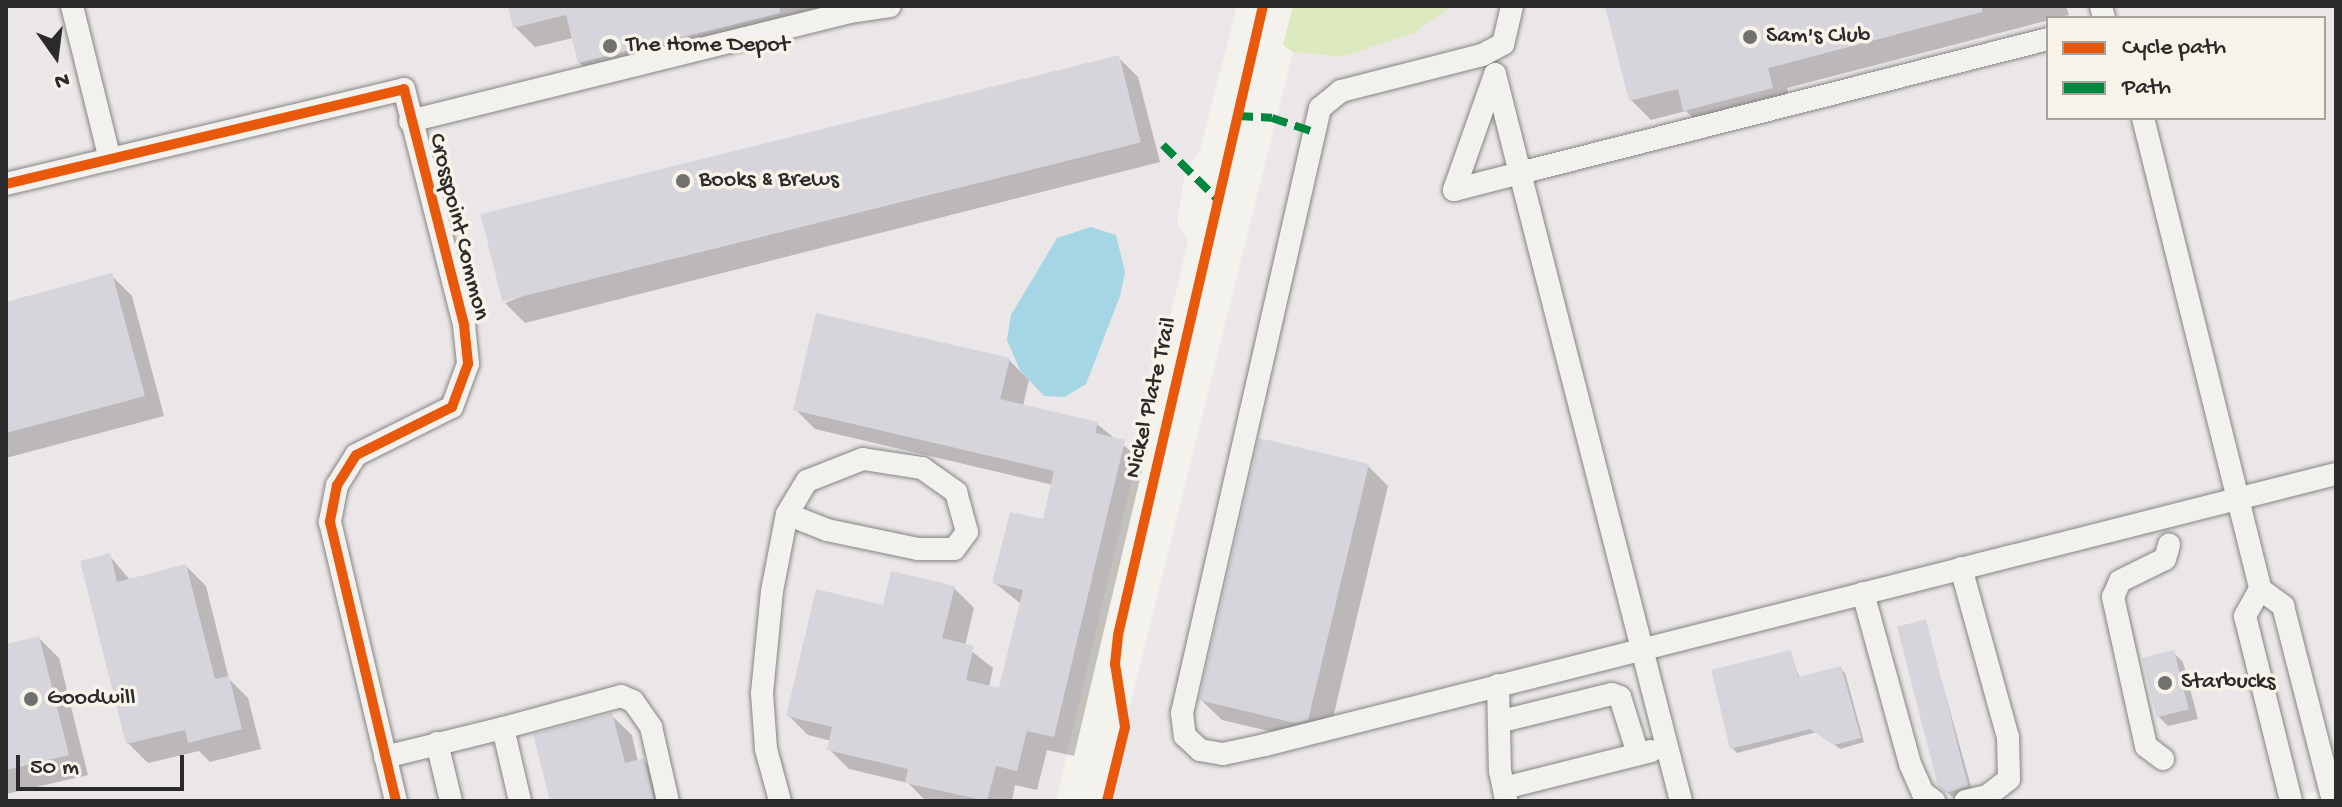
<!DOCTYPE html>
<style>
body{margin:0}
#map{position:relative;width:2342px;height:807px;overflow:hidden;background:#f4f2ec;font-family:"Gochi Hand",sans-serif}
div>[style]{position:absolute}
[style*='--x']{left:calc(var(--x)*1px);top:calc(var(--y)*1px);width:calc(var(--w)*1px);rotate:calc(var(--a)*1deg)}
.built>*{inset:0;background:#ebe7e8}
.green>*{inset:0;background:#dde9be}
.water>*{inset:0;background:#a4d6e5}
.shadow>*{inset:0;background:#0003}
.building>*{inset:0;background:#d7d5dc;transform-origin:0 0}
.roads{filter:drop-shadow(0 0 2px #858582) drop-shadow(0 0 2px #858582)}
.minor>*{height:22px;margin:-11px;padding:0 11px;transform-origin:11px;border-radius:11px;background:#f2f1ed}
.quiet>*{height:8px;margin-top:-4px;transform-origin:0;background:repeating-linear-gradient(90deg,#00873e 0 16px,transparent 0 24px)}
.cycleway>*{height:10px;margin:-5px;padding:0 5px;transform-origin:5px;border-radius:5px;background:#e8590c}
.dots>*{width:22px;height:22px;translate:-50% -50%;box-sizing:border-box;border:4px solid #f7f3e8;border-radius:50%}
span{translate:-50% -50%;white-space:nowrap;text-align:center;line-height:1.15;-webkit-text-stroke:7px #f7f3e8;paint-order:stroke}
.poi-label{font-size:24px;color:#2b2b2b}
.left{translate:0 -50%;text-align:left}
.street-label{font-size:24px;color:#2b2b2b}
.frame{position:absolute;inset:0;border:8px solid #2b2b2b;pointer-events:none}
.legend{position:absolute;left:2046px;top:16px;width:280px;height:104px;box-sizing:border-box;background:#f7f3e8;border:2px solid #a5a39c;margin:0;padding:10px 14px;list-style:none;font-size:24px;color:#2b2b2b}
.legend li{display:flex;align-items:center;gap:16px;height:40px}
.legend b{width:40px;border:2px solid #a5a39c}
.north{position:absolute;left:16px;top:16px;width:80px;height:80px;-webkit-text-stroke:6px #f7f3e8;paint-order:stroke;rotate:166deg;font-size:22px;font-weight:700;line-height:32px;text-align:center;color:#2b2b2b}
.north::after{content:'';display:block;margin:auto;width:28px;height:36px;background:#2b2b2b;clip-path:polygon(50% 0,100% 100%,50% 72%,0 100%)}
.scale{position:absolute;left:16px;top:755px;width:168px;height:36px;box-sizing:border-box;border:4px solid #2b2b2b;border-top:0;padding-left:10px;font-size:24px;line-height:28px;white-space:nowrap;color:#2b2b2b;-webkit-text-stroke:6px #f7f3e8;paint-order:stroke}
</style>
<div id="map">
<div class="built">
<div style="clip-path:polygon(6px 6px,1237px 6px,1200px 150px,1185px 172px,1177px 223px,1188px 241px,1056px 801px,6px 801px)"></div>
<div style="clip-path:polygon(evenodd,1453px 6px,2336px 6px,2336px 786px,2275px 801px,1106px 801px,1293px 52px,1341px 57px,1453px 6px,2048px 18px,2324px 18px,2324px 118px,2048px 118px,2048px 18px)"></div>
</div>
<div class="green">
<div style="clip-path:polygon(1293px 6px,1453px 6px,1414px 33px,1341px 57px,1293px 52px,1283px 45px)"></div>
</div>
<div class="water">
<div style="clip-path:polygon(1091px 227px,1116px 235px,1125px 272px,1120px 296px,1086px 384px,1065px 397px,1044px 396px,1020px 370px,1007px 340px,1011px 315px,1057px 238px)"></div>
</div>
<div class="shadow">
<div style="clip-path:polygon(510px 6px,853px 6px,600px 82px,579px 62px,573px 38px,535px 47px,515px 27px)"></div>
<div style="clip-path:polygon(1607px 6px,2066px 6px,2069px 15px,1787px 88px,1792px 107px,1705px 130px,1686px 111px,1651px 120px,1631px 100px)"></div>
<div style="clip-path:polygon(1118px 57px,1138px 77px,1160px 162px,525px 323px,505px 303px)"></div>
<div style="clip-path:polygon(112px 276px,132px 296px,164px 416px,6px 458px,6px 304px)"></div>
<div style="clip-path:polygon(1009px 360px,1029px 380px,1023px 406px,1097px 424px,1144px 462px,1074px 756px,1047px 750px,1037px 790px,1015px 785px,1012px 801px,926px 801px,908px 783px,849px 769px,829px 749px,831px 741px,808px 735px,788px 715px,884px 607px,954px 588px,974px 608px,965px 646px,993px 668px,989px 688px,1001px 690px,1021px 604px,995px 583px,1044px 522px,1053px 485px,815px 429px,795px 409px)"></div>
<div style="clip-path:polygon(1368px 466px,1388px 486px,1328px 739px,1316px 742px,1222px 720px,1201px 700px)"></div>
<div style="clip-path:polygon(109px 555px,130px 580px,186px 566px,206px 586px,229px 679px,248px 698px,261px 749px,210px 762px,199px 751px,148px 763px,128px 743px)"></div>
<div style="clip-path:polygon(1925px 622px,1972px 790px,1952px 797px,1940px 785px)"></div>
<div style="clip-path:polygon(39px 638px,59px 658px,88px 775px,6px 794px,6px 646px)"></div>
<div style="clip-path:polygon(2173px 652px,2183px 662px,2198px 719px,2168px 726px,2158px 716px)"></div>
<div style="clip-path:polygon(1790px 653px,1800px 679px,1840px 669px,1845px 673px,1864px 742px,1840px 749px,1817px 732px,1737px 753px,1732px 748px)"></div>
<div style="clip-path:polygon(611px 715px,632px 735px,638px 762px,643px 760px,663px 780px,668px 801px,552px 801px)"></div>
</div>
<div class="building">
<div style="clip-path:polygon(508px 6px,779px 6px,780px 13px,578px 63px,566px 15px,513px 28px)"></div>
<div style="clip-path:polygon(1605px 6px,1982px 6px,1982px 12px,1768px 68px,1773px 88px,1683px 111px,1678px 89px,1629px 101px)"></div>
<div style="left:1119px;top:55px;width:90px;height:658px;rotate:76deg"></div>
<div style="clip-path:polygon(112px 273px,145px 396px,6px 433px,6px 302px)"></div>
<div style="clip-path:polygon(816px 313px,1010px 358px,1000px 399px,1098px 422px,1095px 433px,1125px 440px,1054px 737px,1027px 731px,1017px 771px,996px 766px,987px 801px,905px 783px,908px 769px,827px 750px,832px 727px,786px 716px,816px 589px,883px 605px,891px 571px,955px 586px,942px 638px,974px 646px,966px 680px,999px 688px,1023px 590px,992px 583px,1010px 512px,1043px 519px,1054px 471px,793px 410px)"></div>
<div style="clip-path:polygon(1259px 438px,1369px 464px,1308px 720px,1295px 723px,1199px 700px)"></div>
<div style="clip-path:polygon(110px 553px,117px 582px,186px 564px,215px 679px,229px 676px,242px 729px,188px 743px,185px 730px,126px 744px,80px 561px)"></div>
<div style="clip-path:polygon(1926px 619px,1968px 786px,1945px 793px,1938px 786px,1897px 627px)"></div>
<div style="clip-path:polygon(39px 636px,69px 755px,6px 770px,6px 644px)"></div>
<div style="clip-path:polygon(1791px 650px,1798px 677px,1841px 666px,1861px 738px,1834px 745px,1810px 729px,1730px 749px,1711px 670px)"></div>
<div style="left:2174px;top:650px;width:61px;height:33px;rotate:76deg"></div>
<div style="clip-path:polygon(612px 713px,625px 763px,644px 758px,654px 801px,550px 801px,533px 734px)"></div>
</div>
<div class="roads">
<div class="minor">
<div style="--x:72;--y:6;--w:158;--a:76.1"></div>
<div style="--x:1512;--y:6;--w:39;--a:103"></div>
<div style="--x:1503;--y:44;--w:24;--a:152"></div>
<div style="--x:1482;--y:55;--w:146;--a:165.7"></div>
<div style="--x:1341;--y:91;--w:27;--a:141"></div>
<div style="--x:1320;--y:108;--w:621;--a:102.85"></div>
<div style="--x:1182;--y:713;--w:23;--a:83"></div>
<div style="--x:1185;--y:736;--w:21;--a:43"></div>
<div style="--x:1200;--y:750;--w:23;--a:10"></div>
<div style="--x:1223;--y:754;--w:43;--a:-12.1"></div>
<div style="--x:1265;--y:745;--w:1105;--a:-14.2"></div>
<div style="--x:2101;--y:6;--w:12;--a:76"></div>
<div style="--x:849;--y:12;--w:41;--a:-8.3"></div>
<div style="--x:2143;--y:118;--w:485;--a:76"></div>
<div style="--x:2260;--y:589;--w:29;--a:36"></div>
<div style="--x:2283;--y:606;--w:201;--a:75.6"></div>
<div style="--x:410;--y:121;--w:452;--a:-13.9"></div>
<div style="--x:849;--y:12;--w:6;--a:-72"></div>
<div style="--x:6;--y:184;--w:409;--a:-13.4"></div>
<div style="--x:404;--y:89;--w:244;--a:75.7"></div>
<div style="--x:464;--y:325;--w:39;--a:84"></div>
<div style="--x:468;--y:364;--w:46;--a:110.4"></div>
<div style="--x:452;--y:407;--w:107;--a:153.4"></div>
<div style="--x:356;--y:455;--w:36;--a:122"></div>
<div style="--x:337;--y:485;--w:38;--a:101"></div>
<div style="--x:330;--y:522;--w:287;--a:76.7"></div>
<div style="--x:1454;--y:190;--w:68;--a:-14.4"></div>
<div style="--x:1520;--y:173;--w:102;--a:-104.2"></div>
<div style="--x:1454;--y:190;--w:123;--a:-70.5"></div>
<div style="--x:1961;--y:568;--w:175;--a:74.5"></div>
<div style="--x:2008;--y:737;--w:42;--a:88.6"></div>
<div style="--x:2009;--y:779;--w:28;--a:142"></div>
<div style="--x:1987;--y:796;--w:22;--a:167"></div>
<div style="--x:2260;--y:589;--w:31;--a:119"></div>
<div style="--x:2245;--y:616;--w:191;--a:76"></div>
<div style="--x:1863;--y:593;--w:177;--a:74.6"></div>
<div style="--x:1910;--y:764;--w:32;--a:66"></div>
<div style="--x:1923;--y:793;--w:14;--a:36"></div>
<div style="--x:1498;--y:685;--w:86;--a:88.7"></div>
<div style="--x:1500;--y:771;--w:30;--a:78"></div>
<div style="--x:1502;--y:721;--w:113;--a:-13.8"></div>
<div style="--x:1612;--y:694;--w:9;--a:21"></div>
<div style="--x:1620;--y:697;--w:60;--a:72.5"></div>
<div style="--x:503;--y:728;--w:122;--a:-15.2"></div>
<div style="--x:621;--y:696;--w:13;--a:23"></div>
<div style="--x:633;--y:701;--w:32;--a:55"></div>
<div style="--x:651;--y:727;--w:76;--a:77.1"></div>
<div style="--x:437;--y:743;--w:60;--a:76.4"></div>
<div style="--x:385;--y:757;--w:122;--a:-13.8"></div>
<div style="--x:503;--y:728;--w:75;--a:76.9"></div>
<div style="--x:2163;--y:759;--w:21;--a:-143"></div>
<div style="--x:2146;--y:746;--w:153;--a:-102.5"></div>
<div style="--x:2113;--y:597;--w:17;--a:-66"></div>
<div style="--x:2120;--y:581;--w:50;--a:-26.1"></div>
<div style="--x:2165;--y:559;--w:15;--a:-74"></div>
<div style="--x:1504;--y:788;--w:152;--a:-14.1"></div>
<div style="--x:780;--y:801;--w:54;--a:-105.1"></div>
<div style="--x:766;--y:749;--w:56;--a:-94.1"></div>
<div style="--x:762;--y:693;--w:102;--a:-84.4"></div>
<div style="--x:772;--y:591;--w:78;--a:-79"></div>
<div style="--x:787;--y:514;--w:39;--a:-59"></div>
<div style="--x:807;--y:481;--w:60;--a:-21.4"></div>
<div style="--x:863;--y:459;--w:60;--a:8.7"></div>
<div style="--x:922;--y:468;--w:42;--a:35.2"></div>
<div style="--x:956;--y:492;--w:41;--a:74.6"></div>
<div style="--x:967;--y:532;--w:21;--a:127"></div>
<div style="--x:954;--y:549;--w:36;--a:180"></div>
<div style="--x:918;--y:549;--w:93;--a:-168.2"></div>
<div style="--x:827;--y:530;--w:43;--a:-158.2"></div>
<div style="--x:1681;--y:801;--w:648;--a:-104.38"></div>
<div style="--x:1520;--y:173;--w:545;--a:-14.24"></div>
</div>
</div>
<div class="quiet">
<div style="--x:1237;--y:116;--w:35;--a:3"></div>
<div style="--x:1272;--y:118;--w:41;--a:18.4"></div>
<div style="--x:1163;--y:145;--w:78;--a:45"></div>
</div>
<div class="cycleway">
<div style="--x:6;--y:184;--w:409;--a:-13.4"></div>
<div style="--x:404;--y:89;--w:244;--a:75.7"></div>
<div style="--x:464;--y:325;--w:39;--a:84"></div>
<div style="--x:468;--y:364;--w:46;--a:110.4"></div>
<div style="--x:452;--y:407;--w:107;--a:153.4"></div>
<div style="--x:356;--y:455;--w:36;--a:122"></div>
<div style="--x:337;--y:485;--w:38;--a:101"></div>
<div style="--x:330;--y:522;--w:287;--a:76.7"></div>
<div style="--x:1107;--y:801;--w:76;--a:-76.3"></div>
<div style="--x:1125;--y:727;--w:64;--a:-99"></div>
<div style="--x:1115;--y:664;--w:29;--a:-84"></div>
<div style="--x:1118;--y:635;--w:645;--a:-77.02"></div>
</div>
<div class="dots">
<div style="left:1750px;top:37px;background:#71716f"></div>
<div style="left:610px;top:46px;background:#71716f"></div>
<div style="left:683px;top:181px;background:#71716f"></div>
<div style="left:2165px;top:683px;background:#71716f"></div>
<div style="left:31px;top:699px;background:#71716f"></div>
</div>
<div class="poi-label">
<span class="left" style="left:1766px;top:37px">Sam's Club</span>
<span class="left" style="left:626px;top:46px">The Home Depot</span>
<span class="left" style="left:699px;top:181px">Books &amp; Brews</span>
<span class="left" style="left:2181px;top:683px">Starbucks</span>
<span class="left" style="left:47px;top:699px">Goodwill</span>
</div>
<div class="street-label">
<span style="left:458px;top:227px;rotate:76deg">Crosspoint Common</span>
<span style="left:1152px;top:398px;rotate:-77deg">Nickel Plate Trail</span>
</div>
<div class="frame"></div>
<ul class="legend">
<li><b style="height:10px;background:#e8590c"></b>Cycle path</li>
<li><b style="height:10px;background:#00873e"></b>Path</li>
</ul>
<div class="north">N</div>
<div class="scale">50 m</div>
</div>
